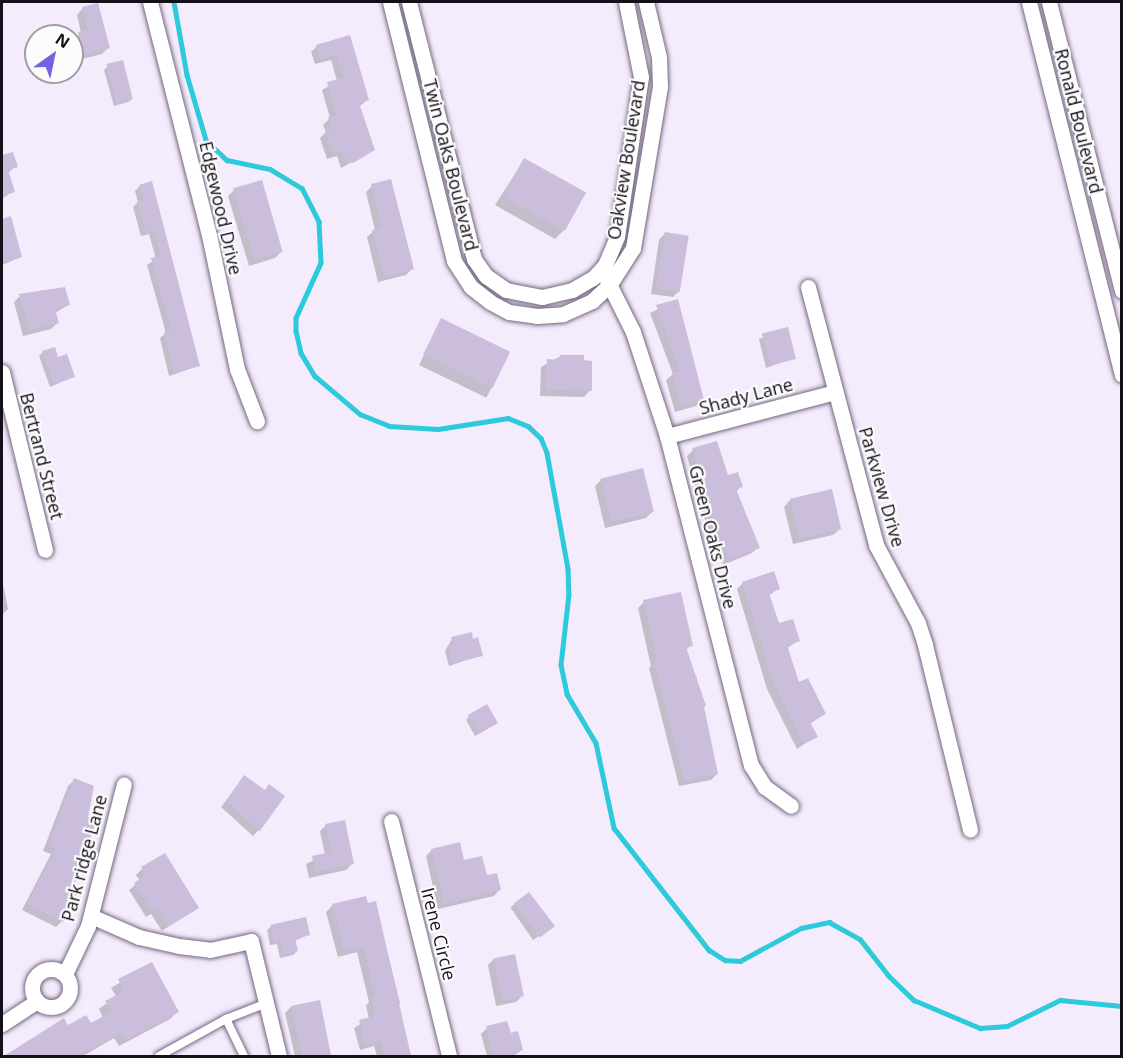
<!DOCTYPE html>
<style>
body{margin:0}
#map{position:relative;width:1123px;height:1058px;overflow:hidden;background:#f4ebfc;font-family:"Open Sans",sans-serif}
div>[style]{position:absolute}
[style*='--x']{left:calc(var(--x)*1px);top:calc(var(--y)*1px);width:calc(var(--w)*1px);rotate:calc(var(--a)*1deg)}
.shadow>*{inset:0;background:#0003;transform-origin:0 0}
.stream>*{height:4.5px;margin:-2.25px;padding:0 2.25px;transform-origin:2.25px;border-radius:2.25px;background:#2dcadb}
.building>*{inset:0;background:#cabedc;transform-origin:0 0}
.roads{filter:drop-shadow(0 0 2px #756781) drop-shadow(0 0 2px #756781)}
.service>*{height:8px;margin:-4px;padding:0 4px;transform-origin:4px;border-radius:4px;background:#fff}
.minor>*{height:15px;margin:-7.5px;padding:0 7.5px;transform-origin:7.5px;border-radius:7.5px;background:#fff}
.minor>.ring{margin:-7.5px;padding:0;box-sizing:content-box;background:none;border:15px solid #fff;border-radius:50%}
span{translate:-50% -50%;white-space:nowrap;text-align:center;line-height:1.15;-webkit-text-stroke:4.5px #fcfcfc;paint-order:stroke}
.street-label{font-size:18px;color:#140f19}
.frame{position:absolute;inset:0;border:3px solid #140f19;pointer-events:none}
.north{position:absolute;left:24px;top:24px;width:60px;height:60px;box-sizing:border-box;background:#fcfcfc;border:2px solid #9f9da1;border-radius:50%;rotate:33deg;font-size:16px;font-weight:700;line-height:24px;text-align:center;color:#140f19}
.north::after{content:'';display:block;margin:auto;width:21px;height:27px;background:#7165df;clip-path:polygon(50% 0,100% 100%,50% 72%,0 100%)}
</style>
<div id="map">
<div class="shadow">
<div style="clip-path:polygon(83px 8px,108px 48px,102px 54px,78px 60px,73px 40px,81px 33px,77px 15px)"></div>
<div style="clip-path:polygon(349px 37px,367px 100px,359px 107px,373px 150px,341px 168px,337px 156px,327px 159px,320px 138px,326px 132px,323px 125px,330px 118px,322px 90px,337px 81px,331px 60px,315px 64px,311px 52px,317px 46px)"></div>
<div style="clip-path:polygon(108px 66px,132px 99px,128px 102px,114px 106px,104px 70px)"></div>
<div style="clip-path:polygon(12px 154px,16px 166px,8px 173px,13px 191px,2px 199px,2px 157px)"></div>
<div style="clip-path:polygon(524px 160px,563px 231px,555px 239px,495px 205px)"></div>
<div style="clip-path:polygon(140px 186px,198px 366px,169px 376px,160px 338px,166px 333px,147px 265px,156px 259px,149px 234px,141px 236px,133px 207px,138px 202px,135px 191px)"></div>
<div style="clip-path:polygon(372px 186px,412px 269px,406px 275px,378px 282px,367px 237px,375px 230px,366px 192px)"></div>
<div style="clip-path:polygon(234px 190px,281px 252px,275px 258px,249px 266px,228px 196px)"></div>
<div style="clip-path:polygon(10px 218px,21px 257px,2px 265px,2px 221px)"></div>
<div style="clip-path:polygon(665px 233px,679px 291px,673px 297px,651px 294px,659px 240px)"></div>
<div style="clip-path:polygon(43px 290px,44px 294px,68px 305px,55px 313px,57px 323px,51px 329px,23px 336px,14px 302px,20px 296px)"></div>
<div style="clip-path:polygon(677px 300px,702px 400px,696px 406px,675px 412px,666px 380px,673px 374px,650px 313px)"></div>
<div style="left:441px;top:320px;width:75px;height:50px;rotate:26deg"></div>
<div style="clip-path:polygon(787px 329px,794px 358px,766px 368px,759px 339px)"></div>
<div style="clip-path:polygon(43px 352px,57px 359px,73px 377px,50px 387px,39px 356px)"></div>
<div style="clip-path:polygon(561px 356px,590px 390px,584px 397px,540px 396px,541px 367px)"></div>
<div style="clip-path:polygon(693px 450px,741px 486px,736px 492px,758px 547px,752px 553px,723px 565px,703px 515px,687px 456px)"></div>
<div style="clip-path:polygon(601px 480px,652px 512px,646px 518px,605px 528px,595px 486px)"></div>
<div style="clip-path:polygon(790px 500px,840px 529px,833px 535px,793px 544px,784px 507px)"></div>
<div style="clip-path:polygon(2px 579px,8px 609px,2px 615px)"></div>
<div style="clip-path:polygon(743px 583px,778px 589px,768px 596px,778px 625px,798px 641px,787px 648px,798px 684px,824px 714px,810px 724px,816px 736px,797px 749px,767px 689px,737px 589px)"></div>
<div style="clip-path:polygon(644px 602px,691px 645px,685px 651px,693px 677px,696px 676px,717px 774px,711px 780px,679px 786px,649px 668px,651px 666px,638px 608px)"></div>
<div style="clip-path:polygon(452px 639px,472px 641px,481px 655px,449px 666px,445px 651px)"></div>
<div style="clip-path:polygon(469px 716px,492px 726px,475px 736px,466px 720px)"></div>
<div style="clip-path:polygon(244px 777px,264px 791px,259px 830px,253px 836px,221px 807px)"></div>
<div style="clip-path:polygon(74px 780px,86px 818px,62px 921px,56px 927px,22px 910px,51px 854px,43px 851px,68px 786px)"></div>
<div style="clip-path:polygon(326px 825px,352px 864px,346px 870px,309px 878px,306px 864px,325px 855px,320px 831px)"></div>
<div style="clip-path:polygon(432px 850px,463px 862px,500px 889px,494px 896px,438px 909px,426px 856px)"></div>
<div style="clip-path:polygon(142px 869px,197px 907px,162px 931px,151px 914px,146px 917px,129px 890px,140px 881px,136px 875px)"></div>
<div style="left:529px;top:894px;width:40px;height:23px;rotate:55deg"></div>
<div style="clip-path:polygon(375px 903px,400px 1003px,396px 1007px,410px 1056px,377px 1056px,374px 1046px,360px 1050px,354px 1028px,369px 1019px,366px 1006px,369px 1002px,357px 952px,338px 957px,326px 912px,332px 906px)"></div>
<div style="clip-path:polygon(271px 927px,308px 935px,294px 941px,297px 951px,293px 955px,280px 958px,277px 944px,270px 945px,267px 930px)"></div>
<div style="clip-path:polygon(494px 959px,522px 996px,516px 1002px,496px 1006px,488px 965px)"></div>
<div style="clip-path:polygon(151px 964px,177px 1012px,170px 1019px,119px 1046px,114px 1038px,83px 1056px,7px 1056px,63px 1020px,67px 1027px,90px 1025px,103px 1018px,99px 1009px,116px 996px,111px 988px)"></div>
<div style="clip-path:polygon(319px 1002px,331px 1056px,295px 1056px,285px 1013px,291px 1007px)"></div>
<div style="clip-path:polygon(487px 1028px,510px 1035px,522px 1050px,513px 1056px,487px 1056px,481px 1034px)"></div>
</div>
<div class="stream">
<div style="--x:174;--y:2;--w:74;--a:79.9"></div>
<div style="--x:187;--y:75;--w:68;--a:73.7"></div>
<div style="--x:206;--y:140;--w:29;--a:44"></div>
<div style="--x:227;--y:160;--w:44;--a:11.8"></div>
<div style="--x:270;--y:169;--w:37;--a:31"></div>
<div style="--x:302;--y:188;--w:38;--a:63"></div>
<div style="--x:319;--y:222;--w:41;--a:87.2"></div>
<div style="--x:321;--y:263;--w:60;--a:114.4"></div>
<div style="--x:296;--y:318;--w:13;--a:90"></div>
<div style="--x:296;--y:331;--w:23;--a:77"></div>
<div style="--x:301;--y:353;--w:27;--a:59"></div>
<div style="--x:315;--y:376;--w:59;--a:40.2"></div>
<div style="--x:360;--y:414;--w:31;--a:22"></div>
<div style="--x:389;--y:426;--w:49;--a:3.5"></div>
<div style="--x:438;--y:429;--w:71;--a:-8.9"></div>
<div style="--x:508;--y:418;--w:22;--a:22"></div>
<div style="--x:528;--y:426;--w:18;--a:43"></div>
<div style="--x:541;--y:438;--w:16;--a:68"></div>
<div style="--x:547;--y:453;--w:118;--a:79.7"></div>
<div style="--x:568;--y:569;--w:25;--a:88"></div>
<div style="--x:569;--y:594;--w:71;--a:96.4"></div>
<div style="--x:561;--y:665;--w:30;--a:78"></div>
<div style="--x:567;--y:694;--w:57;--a:59.4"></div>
<div style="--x:596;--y:743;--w:87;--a:78"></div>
<div style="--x:614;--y:828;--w:155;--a:52.1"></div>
<div style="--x:709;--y:950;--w:19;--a:32"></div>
<div style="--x:725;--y:960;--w:15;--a:4"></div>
<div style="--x:740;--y:961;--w:69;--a:-28.4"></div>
<div style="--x:801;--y:928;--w:29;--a:-12"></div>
<div style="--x:829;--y:922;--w:35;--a:29"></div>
<div style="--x:860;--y:939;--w:47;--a:51.9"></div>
<div style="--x:889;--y:976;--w:35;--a:44"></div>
<div style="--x:914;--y:1000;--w:72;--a:23"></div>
<div style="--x:980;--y:1028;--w:27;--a:-4"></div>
<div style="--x:1007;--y:1026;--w:59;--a:-26.1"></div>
<div style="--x:1060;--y:1000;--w:62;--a:5.5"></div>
</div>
<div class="building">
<div style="clip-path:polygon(98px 3px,110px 48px,84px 55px,78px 32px,88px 30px,82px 7px)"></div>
<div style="clip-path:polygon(350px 35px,369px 100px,359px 103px,375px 150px,353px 163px,347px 163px,343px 151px,333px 154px,325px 131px,332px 129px,328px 117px,336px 115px,327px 82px,343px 78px,337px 55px,320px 59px,316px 45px)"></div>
<div style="left:123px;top:60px;width:40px;height:17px;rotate:76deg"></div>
<div style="clip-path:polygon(13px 152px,18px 167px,8px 170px,15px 192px,2px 196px,2px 155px)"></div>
<div style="left:524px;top:158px;width:71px;height:44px;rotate:29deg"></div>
<div style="clip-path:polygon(391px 179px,414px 269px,384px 277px,372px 230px,382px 227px,371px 184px)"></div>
<div style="left:262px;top:180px;width:75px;height:30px;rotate:74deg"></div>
<div style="clip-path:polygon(152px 181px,200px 366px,174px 373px,164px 332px,171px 330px,151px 258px,161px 256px,154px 230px,146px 233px,137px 201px,143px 199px,139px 185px)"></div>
<div style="clip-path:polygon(11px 216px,22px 257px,2px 263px,2px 219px)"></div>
<div style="left:665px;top:232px;width:24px;height:57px;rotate:9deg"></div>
<div style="clip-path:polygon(65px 287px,70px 305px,55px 309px,59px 323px,29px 331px,19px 294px)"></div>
<div style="clip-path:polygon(678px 299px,704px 400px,681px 407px,672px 373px,680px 371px,656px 305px)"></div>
<div style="left:441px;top:318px;width:77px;height:41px;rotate:26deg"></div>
<div style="left:788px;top:327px;width:33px;height:27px;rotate:76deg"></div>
<div style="clip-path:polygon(55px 347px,58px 357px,67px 354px,75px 377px,54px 384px,42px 351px)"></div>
<div style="clip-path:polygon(560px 355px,584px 355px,584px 360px,592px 361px,592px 391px,546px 390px,547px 359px,560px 360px)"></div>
<div style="clip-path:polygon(717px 441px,728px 475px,738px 472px,743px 487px,736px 489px,760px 548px,729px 560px,708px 508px,692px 448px)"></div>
<div style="left:643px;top:468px;width:45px;height:44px;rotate:76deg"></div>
<div style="left:832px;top:489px;width:41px;height:43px;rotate:77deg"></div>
<div style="clip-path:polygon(774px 571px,780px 589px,769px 593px,779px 623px,793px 619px,800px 641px,787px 645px,799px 682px,808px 678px,826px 714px,810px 722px,818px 737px,804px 744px,773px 682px,742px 582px)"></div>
<div style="clip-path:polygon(681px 592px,693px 646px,686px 647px,706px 706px,704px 707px,718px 774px,685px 781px,654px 661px,657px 660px,643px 600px)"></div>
<div style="clip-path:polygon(472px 632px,473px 639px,478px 637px,483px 656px,453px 663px,448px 646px,453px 644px,451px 637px)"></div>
<div style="left:487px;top:704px;width:22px;height:22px;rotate:60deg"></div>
<div style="clip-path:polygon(244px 775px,265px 790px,269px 784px,285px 796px,260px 831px,226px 801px)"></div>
<div style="clip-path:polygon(74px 778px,94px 786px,88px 817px,97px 820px,80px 865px,83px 867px,72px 889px,78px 892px,63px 922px,27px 904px,56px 848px,48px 845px)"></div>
<div style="clip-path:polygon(345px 820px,354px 864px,315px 872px,312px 856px,331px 852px,325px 824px)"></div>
<div style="clip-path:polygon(460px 842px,464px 860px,482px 856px,487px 875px,497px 873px,501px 890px,444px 904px,431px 849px)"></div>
<div style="clip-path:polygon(165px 853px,199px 908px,168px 927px,157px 909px,152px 912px,134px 883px,146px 875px,141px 867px)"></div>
<div style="left:529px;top:892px;width:43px;height:19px;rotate:53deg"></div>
<div style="clip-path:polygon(366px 896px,368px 903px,376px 901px,411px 1056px,385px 1056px,380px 1041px,365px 1045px,359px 1020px,375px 1016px,371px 999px,375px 998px,363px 947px,344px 952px,332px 904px)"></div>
<div style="clip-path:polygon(306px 917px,310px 935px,295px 939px,298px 951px,283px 955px,280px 941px,274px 942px,270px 925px)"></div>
<div style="left:515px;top:954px;width:43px;height:22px;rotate:78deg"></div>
<div style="clip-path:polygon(152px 962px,179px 1012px,126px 1040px,122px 1032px,78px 1056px,4px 1056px,64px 1018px,68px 1025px,86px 1015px,91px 1023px,111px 1012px,105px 1001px,124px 991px,118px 979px)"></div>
<div style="clip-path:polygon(320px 1000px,331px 1056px,302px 1056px,291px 1006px)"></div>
<div style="clip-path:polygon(507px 1021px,511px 1033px,518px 1031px,523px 1050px,514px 1053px,515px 1056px,494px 1056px,486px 1026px)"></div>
</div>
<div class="roads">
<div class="service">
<div style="--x:159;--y:1056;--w:77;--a:-28.9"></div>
<div style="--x:244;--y:1056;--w:41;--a:-115.9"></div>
<div style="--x:226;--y:1019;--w:44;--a:-21.3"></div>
</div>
<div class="minor">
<div style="--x:150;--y:2;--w:240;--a:75.8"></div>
<div style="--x:209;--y:235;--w:137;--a:78.2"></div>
<div style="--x:237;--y:369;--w:56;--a:69"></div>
<div style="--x:390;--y:2;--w:267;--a:76.1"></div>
<div style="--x:454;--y:261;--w:31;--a:57"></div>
<div style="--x:471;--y:287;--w:24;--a:38"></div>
<div style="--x:490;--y:302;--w:21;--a:28"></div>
<div style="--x:509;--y:312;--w:28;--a:8"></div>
<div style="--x:537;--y:316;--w:26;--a:-4"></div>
<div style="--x:563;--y:314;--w:32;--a:-24"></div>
<div style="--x:592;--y:301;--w:25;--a:-43"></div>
<div style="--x:610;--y:284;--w:43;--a:-57.4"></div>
<div style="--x:633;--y:248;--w:164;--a:-80.5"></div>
<div style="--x:660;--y:86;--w:29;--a:-92"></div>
<div style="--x:659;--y:57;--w:57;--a:-103.3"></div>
<div style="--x:409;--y:2;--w:265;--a:75.8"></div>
<div style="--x:474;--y:259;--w:21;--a:55"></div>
<div style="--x:486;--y:276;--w:24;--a:35"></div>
<div style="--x:506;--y:290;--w:37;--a:11"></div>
<div style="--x:542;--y:297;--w:31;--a:-13"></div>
<div style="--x:572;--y:290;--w:24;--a:-30"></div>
<div style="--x:593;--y:278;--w:18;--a:-47"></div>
<div style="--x:605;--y:265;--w:30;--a:-67"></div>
<div style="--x:617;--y:237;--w:162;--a:-81.5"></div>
<div style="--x:641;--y:77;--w:76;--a:-101.3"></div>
<div style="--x:1029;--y:2;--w:384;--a:76"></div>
<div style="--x:1049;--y:2;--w:298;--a:75.8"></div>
<div style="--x:606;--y:278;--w:60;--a:63.4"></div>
<div style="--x:633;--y:332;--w:109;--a:71.9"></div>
<div style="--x:667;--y:436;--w:340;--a:75.7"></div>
<div style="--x:751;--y:765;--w:26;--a:58"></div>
<div style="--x:765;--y:787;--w:32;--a:36"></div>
<div style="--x:808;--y:287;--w:267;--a:75.2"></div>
<div style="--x:876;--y:545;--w:89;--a:61.7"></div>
<div style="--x:918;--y:623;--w:23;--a:72"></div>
<div style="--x:925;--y:645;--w:190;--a:76.3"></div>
<div style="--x:2;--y:372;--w:183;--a:76.4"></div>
<div style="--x:667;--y:436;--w:174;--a:-14.7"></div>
<div style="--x:391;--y:821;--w:242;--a:76.1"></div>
<div style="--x:91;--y:916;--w:52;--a:23.6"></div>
<div style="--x:139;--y:937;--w:41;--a:12.7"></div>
<div style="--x:179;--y:946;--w:31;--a:7"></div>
<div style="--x:210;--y:950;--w:42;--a:-12.4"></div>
<div style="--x:251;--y:941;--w:118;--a:76.3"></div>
<div class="ring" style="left:32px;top:969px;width:23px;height:23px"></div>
<div style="--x:65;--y:974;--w:53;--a:-64.4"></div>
<div style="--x:88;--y:926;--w:146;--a:-75.8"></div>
<div style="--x:2;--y:1024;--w:42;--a:-33.3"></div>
</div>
</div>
<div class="street-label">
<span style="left:1079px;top:121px;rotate:76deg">Ronald Boulevard</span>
<span style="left:626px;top:160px;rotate:-81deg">Oakview Boulevard</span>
<span style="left:451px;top:165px;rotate:76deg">Twin Oaks Boulevard</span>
<span style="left:221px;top:208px;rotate:77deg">Edgewood Drive</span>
<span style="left:746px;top:396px;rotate:-15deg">Shady Lane</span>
<span style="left:42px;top:456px;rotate:76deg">Bertrand Street</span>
<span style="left:882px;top:487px;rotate:74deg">Parkview Drive</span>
<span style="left:713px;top:537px;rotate:76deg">Green Oaks Drive</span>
<span style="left:84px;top:858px;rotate:-75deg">Park ridge Lane</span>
<span style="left:439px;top:934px;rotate:76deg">Irene Circle</span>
</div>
<div class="frame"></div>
<div class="north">N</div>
</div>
